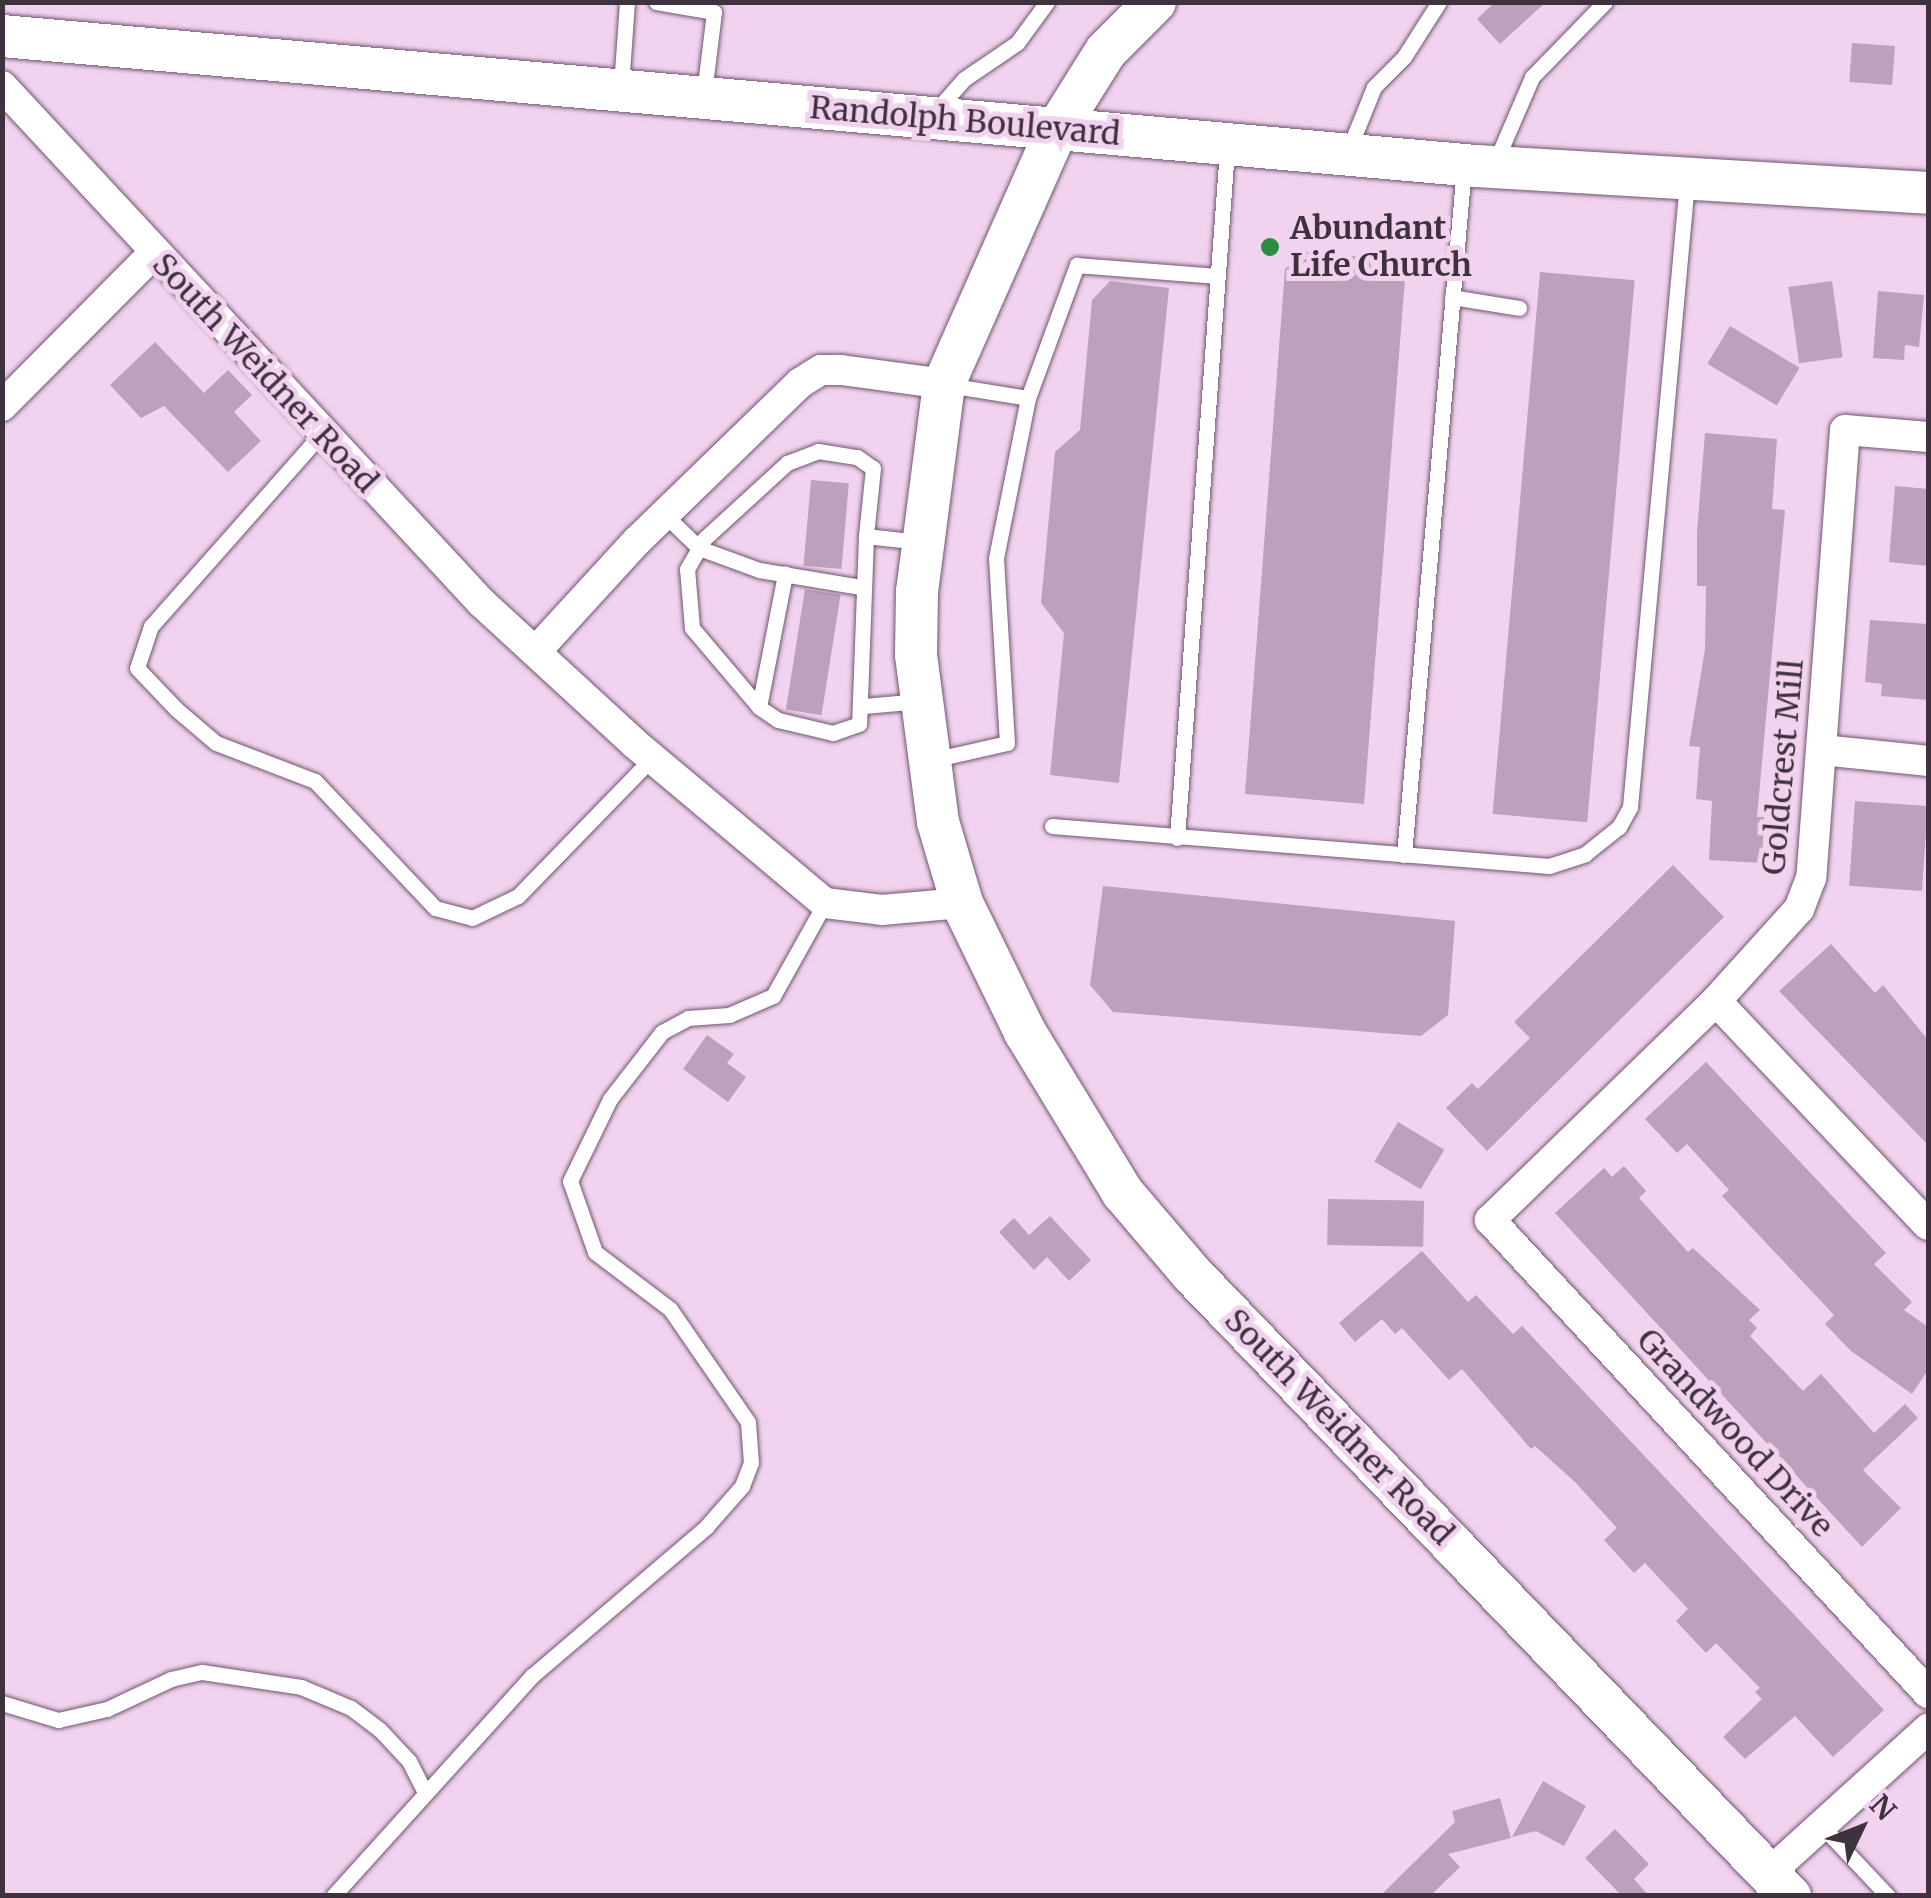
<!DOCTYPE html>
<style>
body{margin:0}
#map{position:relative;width:1931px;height:1898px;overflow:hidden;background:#f1d3ef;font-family:Merriweather,serif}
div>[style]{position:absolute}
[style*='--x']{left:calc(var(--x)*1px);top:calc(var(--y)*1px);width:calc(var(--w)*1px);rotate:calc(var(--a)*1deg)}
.building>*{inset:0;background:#bda0bc;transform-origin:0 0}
.roads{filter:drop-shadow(0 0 2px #70566f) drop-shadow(0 0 2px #70566f)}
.service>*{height:15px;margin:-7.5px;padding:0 7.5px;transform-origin:7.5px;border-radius:7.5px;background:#fff}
.minor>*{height:30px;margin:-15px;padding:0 15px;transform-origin:15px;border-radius:15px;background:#fff}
.secondary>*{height:42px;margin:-21px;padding:0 21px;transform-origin:21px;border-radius:21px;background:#fff}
.dots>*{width:28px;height:28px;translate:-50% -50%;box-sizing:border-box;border:5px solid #f1d3ef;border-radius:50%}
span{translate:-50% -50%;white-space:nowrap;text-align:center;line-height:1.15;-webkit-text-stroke:10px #f1d3ef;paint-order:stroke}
.street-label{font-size:32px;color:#3d323d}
.poi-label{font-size:32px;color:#3d323d;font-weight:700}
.left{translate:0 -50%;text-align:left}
.frame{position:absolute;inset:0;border:5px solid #3d323d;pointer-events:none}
.north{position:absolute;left:1811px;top:1778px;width:100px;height:100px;-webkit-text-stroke:8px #f1d3ef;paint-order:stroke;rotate:47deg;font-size:28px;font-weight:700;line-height:40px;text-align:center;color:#3d323d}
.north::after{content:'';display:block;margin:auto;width:35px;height:45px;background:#3d323d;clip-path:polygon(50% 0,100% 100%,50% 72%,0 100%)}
</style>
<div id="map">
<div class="building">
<div style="clip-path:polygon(1495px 2px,1546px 2px,1500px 44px,1477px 19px)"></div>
<div style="left:1852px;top:43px;width:43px;height:39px;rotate:4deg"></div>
<div style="clip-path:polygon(1305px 252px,1389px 259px,1405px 278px,1364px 804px,1245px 794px,1285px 269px)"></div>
<div style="left:1540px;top:272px;width:95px;height:544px;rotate:5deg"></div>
<div style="clip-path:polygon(1110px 281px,1169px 288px,1119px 783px,1050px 775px,1064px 633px,1041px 603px,1055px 452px,1080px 430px,1092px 300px)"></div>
<div style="left:1832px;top:281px;width:77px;height:44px;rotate:82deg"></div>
<div style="clip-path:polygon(1878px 291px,1924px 295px,1919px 347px,1905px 345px,1904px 360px,1873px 358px)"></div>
<div style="left:1730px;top:326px;width:81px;height:44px;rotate:31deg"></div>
<div style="clip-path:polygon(155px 342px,204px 393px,228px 370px,252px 395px,234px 412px,261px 441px,228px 472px,164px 406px,141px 418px,110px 385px)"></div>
<div style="clip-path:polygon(1705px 433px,1777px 439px,1772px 509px,1785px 510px,1757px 817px,1764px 817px,1762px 863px,1709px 860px,1712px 801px,1696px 799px,1700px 747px,1689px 746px,1705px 649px,1706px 586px,1697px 586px,1697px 532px)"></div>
<div style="left:811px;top:480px;width:38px;height:86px;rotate:5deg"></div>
<div style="clip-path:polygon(1895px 486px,1928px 489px,1928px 566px,1889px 562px)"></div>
<div style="left:805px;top:589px;width:36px;height:122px;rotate:9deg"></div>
<div style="clip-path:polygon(1870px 620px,1928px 624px,1928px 700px,1881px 696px,1882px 684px,1865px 682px)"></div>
<div style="left:1855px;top:801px;width:73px;height:85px;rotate:4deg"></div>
<div style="clip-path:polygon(1673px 865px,1724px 917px,1487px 1151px,1446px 1108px,1472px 1083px,1478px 1089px,1530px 1038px,1514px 1022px)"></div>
<div style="clip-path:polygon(1103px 886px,1455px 921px,1448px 1015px,1421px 1036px,1113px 1012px,1090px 985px)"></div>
<div style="clip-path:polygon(1831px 944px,1875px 993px,1883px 985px,1928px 1040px,1928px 1145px,1779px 991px)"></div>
<div style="clip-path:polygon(707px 1035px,734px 1054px,727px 1063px,746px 1077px,728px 1102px,683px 1069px)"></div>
<div style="clip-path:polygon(1706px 1062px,1886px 1253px,1874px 1264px,1912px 1302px,1904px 1310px,1928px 1327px,1928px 1370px,1912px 1394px,1851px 1351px,1825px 1324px,1834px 1315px,1722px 1196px,1729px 1190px,1687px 1144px,1677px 1153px,1645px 1119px)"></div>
<div style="left:1398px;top:1122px;width:54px;height:46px;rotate:31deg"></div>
<div style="clip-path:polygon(1624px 1166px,1646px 1191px,1639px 1198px,1688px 1252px,1693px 1248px,1760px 1310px,1749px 1320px,1757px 1328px,1750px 1336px,1803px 1391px,1821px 1374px,1874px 1433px,1905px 1404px,1918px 1418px,1863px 1470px,1901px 1508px,1862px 1547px,1555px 1213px,1604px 1168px,1612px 1177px)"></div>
<div style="left:1328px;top:1199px;width:96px;height:46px;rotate:1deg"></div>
<div style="clip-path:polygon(1050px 1216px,1091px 1260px,1069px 1281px,1047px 1257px,1034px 1270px,999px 1232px,1014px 1218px,1029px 1235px)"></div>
<div style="clip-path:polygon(1422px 1251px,1468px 1302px,1476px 1295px,1513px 1334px,1522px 1326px,1884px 1710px,1833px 1757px,1795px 1716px,1745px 1759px,1723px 1737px,1762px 1699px,1755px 1692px,1760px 1688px,1716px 1643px,1706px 1653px,1676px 1621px,1688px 1609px,1645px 1563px,1634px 1573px,1604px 1540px,1617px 1528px,1575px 1482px,1535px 1446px,1531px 1449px,1462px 1369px,1449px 1380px,1402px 1328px,1395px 1334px,1382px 1319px,1355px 1342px,1339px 1323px)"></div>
<div style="clip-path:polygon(1543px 1781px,1586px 1806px,1564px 1846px,1536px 1831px,1512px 1837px)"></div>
<div style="clip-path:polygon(1500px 1798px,1511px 1838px,1448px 1854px,1460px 1867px,1430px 1896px,1380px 1896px,1455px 1822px,1452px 1811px)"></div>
<div style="clip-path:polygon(1615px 1829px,1649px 1864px,1634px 1879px,1649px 1896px,1622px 1896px,1585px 1858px)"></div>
</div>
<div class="roads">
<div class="service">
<div style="--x:656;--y:2;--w:59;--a:9.8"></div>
<div style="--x:714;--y:12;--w:83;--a:97"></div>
<div style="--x:621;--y:86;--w:84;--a:-85.9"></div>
<div style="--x:935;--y:112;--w:44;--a:-48.7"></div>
<div style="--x:964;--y:79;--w:64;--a:-34.2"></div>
<div style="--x:1017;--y:43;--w:51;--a:-53.8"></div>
<div style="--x:1348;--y:151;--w:69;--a:-67.9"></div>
<div style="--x:1374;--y:87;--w:42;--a:-45"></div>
<div style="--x:1404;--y:57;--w:65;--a:-57.5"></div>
<div style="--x:1495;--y:163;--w:94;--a:-66.7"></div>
<div style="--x:1532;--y:77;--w:105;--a:-45.8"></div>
<div style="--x:1452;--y:297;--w:68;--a:9.3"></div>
<div style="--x:948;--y:385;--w:81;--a:9.2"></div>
<div style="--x:322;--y:433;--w:258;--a:131.5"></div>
<div style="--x:151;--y:626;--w:44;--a:108.4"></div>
<div style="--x:137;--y:668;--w:57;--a:46.4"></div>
<div style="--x:176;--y:709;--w:52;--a:40.4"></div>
<div style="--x:216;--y:743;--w:106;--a:21"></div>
<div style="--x:315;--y:781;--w:175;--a:46.6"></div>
<div style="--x:435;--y:908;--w:38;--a:15"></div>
<div style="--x:472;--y:918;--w:51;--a:-25.6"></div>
<div style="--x:518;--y:896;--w:192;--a:-45.8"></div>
<div style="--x:664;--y:514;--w:49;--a:44.2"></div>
<div style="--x:699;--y:548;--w:64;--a:20.1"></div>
<div style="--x:759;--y:570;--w:103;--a:9.5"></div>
<div style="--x:866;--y:536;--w:188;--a:92.1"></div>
<div style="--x:859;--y:724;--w:28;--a:161"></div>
<div style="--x:833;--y:733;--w:57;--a:-166.7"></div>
<div style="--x:778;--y:720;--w:23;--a:-146"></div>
<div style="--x:759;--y:707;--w:104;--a:-130.3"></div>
<div style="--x:692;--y:628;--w:59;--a:-94.8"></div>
<div style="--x:687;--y:569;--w:34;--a:-60"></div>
<div style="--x:704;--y:539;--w:113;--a:-42.5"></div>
<div style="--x:787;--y:463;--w:33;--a:-21"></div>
<div style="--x:818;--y:451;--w:39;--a:9"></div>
<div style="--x:857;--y:457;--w:19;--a:35"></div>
<div style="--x:873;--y:468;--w:68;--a:95.9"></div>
<div style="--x:866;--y:536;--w:54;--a:6.3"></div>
<div style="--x:864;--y:706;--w:56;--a:-5.1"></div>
<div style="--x:759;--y:707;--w:136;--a:-78.9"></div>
<div style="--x:932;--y:760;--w:77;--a:-12.8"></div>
<div style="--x:1007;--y:743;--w:185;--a:-93.4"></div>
<div style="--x:996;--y:558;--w:163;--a:-78.7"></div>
<div style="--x:1028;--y:398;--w:142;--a:-69.8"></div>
<div style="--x:1077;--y:265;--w:140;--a:4.5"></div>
<div style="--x:1052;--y:826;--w:499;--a:4.6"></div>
<div style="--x:1549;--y:866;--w:38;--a:-18"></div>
<div style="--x:1585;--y:854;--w:43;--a:-38.5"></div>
<div style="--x:1619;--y:827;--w:23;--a:-61"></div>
<div style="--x:1630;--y:807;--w:628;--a:-84.79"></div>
<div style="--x:1177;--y:838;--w:691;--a:-85.85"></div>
<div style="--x:1404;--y:855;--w:691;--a:-85.02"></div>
<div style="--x:2;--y:1703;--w:59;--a:16.9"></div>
<div style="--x:58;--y:1720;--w:50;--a:-12.7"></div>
<div style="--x:107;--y:1709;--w:71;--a:-25.1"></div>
<div style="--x:171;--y:1679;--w:32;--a:-13"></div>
<div style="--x:202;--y:1672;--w:100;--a:8.6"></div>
<div style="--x:301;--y:1687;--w:54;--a:22.8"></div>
<div style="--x:351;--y:1708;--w:36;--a:37"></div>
<div style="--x:380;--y:1730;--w:42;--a:46.9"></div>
<div style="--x:409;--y:1761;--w:36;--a:63"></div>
<div style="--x:1822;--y:1826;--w:96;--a:46.7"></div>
<div style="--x:333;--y:1896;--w:298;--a:-47.9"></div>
<div style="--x:533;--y:1675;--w:228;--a:-40.5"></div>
<div style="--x:706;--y:1527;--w:55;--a:-48.7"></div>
<div style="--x:742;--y:1486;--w:25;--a:-69"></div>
<div style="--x:751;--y:1463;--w:41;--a:-94.2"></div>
<div style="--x:748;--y:1422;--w:137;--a:-124.6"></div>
<div style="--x:670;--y:1309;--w:94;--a:-142.8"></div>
<div style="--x:595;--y:1252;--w:75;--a:-109.4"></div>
<div style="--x:570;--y:1181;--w:91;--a:-64"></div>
<div style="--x:610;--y:1099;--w:85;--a:-52.2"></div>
<div style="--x:662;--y:1032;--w:30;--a:-28"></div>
<div style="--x:688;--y:1018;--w:41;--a:-4.2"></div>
<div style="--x:729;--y:1015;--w:48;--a:-23.4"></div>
<div style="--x:773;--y:996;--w:107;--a:-60.8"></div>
</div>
<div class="minor">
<div style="--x:2;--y:86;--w:705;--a:47.13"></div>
<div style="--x:482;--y:603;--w:207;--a:42.6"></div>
<div style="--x:634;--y:743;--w:249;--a:40"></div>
<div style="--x:825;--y:903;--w:57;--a:7"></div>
<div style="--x:882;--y:910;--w:80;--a:-5"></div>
<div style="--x:2;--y:406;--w:214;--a:-45.2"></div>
<div style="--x:1928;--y:437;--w:83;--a:-175.2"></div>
<div style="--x:1845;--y:430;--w:449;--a:94.3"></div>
<div style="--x:1811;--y:878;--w:33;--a:111"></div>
<div style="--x:1799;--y:909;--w:124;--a:132.1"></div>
<div style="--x:1716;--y:1001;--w:315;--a:135.9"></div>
<div style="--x:1490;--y:1220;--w:645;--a:47.2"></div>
<div style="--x:537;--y:650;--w:148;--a:-47.5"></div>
<div style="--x:637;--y:541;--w:227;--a:-44.1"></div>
<div style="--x:800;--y:383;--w:25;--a:-32"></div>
<div style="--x:821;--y:370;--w:20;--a:0"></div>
<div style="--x:841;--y:370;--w:104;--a:7.7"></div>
<div style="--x:1822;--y:750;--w:107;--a:5.9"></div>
<div style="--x:1716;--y:1001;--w:308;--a:46.6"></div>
<div style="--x:1769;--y:1873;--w:215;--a:-42.2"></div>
</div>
<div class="secondary">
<div style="--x:1155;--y:2;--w:69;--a:135"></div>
<div style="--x:1106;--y:51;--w:92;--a:122.1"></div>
<div style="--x:1057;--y:129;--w:279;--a:113.9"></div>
<div style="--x:944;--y:384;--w:209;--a:97.4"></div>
<div style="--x:917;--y:591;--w:64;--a:90.9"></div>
<div style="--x:916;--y:655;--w:168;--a:82.5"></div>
<div style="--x:938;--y:822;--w:84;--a:73.5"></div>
<div style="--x:962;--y:903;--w:144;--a:64"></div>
<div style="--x:1025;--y:1032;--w:188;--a:58.7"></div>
<div style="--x:1123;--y:1193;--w:106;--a:49.6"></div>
<div style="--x:1192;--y:1274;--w:863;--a:46.13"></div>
<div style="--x:2;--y:36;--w:1480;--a:5.04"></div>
<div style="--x:1476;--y:166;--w:453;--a:3.4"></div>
</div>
</div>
<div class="dots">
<div style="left:1270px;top:247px;background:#2b8d41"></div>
</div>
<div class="street-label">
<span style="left:965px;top:121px;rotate:5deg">Randolph Boulevard</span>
<span style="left:265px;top:373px;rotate:47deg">South Weidner Road</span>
<span style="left:1783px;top:767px;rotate:-85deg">Goldcrest Mill</span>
<span style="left:1339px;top:1427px;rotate:46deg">South Weidner Road</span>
<span style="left:1735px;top:1433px;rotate:47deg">Grandwood Drive</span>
</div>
<div class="poi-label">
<span class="left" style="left:1290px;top:247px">Abundant<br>Life Church</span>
</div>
<div class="frame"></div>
<div class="north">N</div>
</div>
